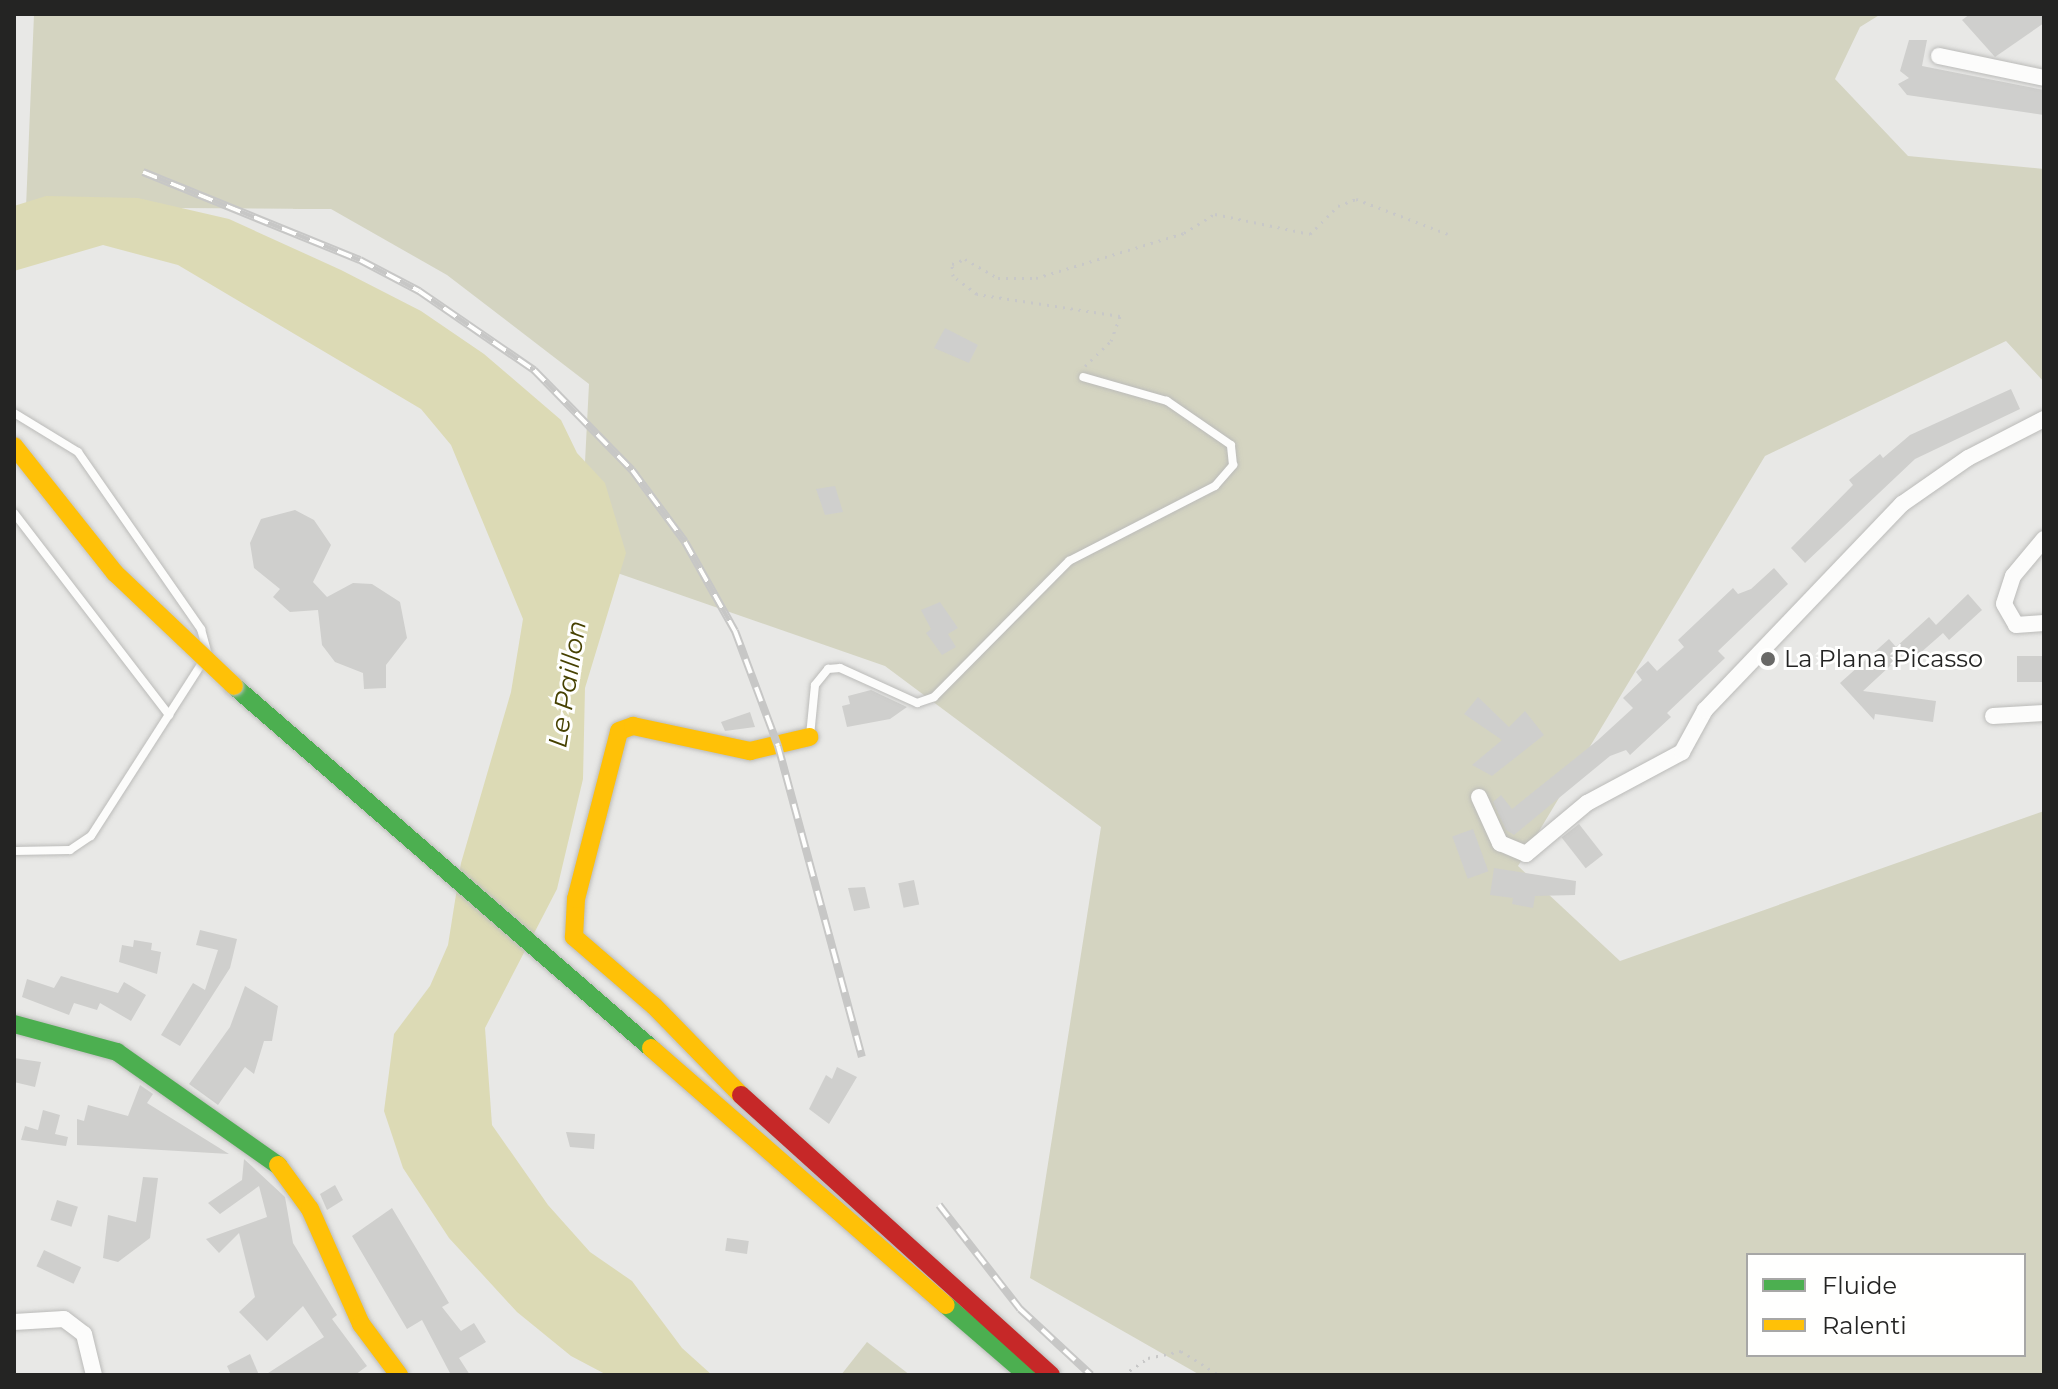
<!DOCTYPE html>
<style>
body{margin:0}
#map{position:relative;width:2058px;height:1389px;overflow:hidden;background:#e8e8e6;font-family:Montserrat,sans-serif}
div>[style]{position:absolute}
[style*='--x']{left:calc(var(--x)*1px);top:calc(var(--y)*1px);width:calc(var(--w)*1px);rotate:calc(var(--a)*1deg)}
.green>*{inset:0;background:#d4d4c1}
.water>*{inset:0;background:#dcdab5}
.building>*{inset:0;background:#cfcfcd;transform-origin:0 0}
.path>*{height:3px;margin-top:-1.5px;transform-origin:0;background:repeating-linear-gradient(90deg,#c8c8c8 0 2px,transparent 0 8px)}
.roads{filter:drop-shadow(0 0 2px #bbbbb9) drop-shadow(0 0 2px #bbbbb9)}
.lane>*{height:8px;margin:-4px;padding:0 4px;transform-origin:4px;border-radius:4px;background:#fcfcfb}
.street>*{height:16px;margin:-8px;padding:0 8px;transform-origin:8px;border-radius:8px;background:#fcfcfb}
.fast>*{height:18px;margin:-9px;padding:0 9px;transform-origin:9px;border-radius:9px;background:#4caf50}
.slow>*{height:18px;margin:-9px;padding:0 9px;transform-origin:9px;border-radius:9px;background:#ffc107}
.jam>*{height:18px;margin:-9px;padding:0 9px;transform-origin:9px;border-radius:9px;background:#c62828}
.rail>*{height:8px;margin-top:-4px;transform-origin:0;background:repeating-linear-gradient(90deg,#fffffe 0 15px,#c7c7c6 0 30px);box-sizing:border-box;border-block:2px solid #c7c7c6}
.bridges{filter:drop-shadow(0 0 2px #c3c3c2) drop-shadow(0 0 2px #c3c3c2)}
.slow-bridge>*{height:18px;margin:-9px;padding:0 9px;transform-origin:9px;border-radius:9px;background:#ffc107}
.dots>*{width:22px;height:22px;translate:-50% -50%;box-sizing:border-box;border:4px solid #fffffe;border-radius:50%}
span{translate:-50% -50%;white-space:nowrap;text-align:center;line-height:1.15;-webkit-text-stroke:6px #fffffe;paint-order:stroke}
.poi-label{font-size:24px;color:#242423}
.left{translate:0 -50%;text-align:left}
.water-label{font-size:26px;color:#464100;font-style:italic}
.frame{position:absolute;inset:0;border:16px solid #242423;pointer-events:none}
.legend{position:absolute;left:1746px;top:1253px;width:280px;height:104px;box-sizing:border-box;background:#fffffe;border:2px solid #a7a7a6;margin:0;padding:10px 14px;list-style:none;font-size:24px;color:#242423}
.legend li{display:flex;align-items:center;gap:16px;height:40px}
.legend b{width:40px;border:2px solid #a7a7a6}
</style>
<div id="map">
<div class="green">
<div style="clip-path:polygon(evenodd,34px 14px,1881px 14px,1860px 27px,1835px 79px,1908px 156px,2044px 169px,2044px 382px,2006px 341px,1765px 456px,1518px 866px,1620px 961px,2044px 811px,2044px 1375px,1200px 1375px,1030px 1278px,1101px 827px,885px 666px,580px 560px,589px 384px,447px 275px,331px 209px,26px 207px,34px 14px,1748px 1255px,2024px 1255px,2024px 1355px,1748px 1355px,1748px 1255px)"></div>
<div style="clip-path:polygon(867px 1342px,910px 1375px,841px 1375px)"></div>
</div>
<div class="water">
<div style="clip-path:polygon(46px 196px,138px 198px,229px 219px,341px 270px,421px 311px,484px 354px,561px 420px,577px 453px,605px 483px,626px 553px,585px 688px,583px 779px,557px 889px,485px 1028px,492px 1125px,548px 1205px,590px 1252px,632px 1281px,682px 1348px,712px 1375px,607px 1375px,571px 1356px,517px 1312px,449px 1238px,403px 1168px,384px 1111px,394px 1034px,430px 986px,448px 945px,461px 863px,511px 692px,523px 619px,451px 445px,421px 409px,178px 265px,103px 245px,14px 271px,14px 206px)"></div>
</div>
<div class="building">
<div style="clip-path:polygon(1970px 14px,2044px 14px,2044px 23px,1995px 57px,1962px 20px)"></div>
<div style="clip-path:polygon(1909px 40px,1927px 40px,1922px 66px,2044px 90px,2044px 115px,1907px 95px,1898px 84px,1909px 78px,1900px 71px)"></div>
<div style="clip-path:polygon(945px 328px,978px 345px,969px 363px,934px 348px)"></div>
<div style="clip-path:polygon(2011px 389px,2020px 409px,1915px 459px,1805px 563px,1791px 548px,1853px 485px,1849px 480px,1880px 454px,1883px 458px,1910px 435px)"></div>
<div style="clip-path:polygon(835px 486px,843px 512px,825px 515px,816px 489px)"></div>
<div style="clip-path:polygon(295px 510px,314px 520px,331px 545px,313px 582px,327px 597px,353px 583px,372px 584px,400px 602px,407px 638px,386px 665px,386px 688px,364px 689px,363px 673px,335px 662px,322px 645px,318px 610px,290px 612px,273px 597px,280px 589px,254px 568px,250px 543px,261px 519px)"></div>
<div style="clip-path:polygon(1774px 568px,1788px 584px,1718px 651px,1725px 658px,1667px 713px,1671px 717px,1630px 755px,1626px 750px,1610px 756px,1514px 835px,1506px 830px,1493px 802px,1501px 795px,1512px 809px,1598px 740px,1633px 708px,1623px 698px,1642px 680px,1636px 672px,1648px 661px,1657px 671px,1684px 647px,1678px 640px,1733px 588px,1738px 594px,1751px 589px)"></div>
<div style="clip-path:polygon(1968px 594px,1982px 610px,1949px 640px,1943px 633px,1910px 662px,1903px 654px,1863px 691px,1936px 701px,1933px 722px,1875px 714px,1874px 720px,1840px 683px,1889px 639px,1896px 647px,1929px 617px,1936px 625px)"></div>
<div style="clip-path:polygon(940px 602px,958px 628px,948px 634px,956px 647px,942px 655px,926px 633px,931px 629px,921px 610px)"></div>
<div style="left:2044px;top:656px;width:26px;height:27px;rotate:90deg"></div>
<div style="clip-path:polygon(871px 690px,907px 707px,890px 719px,847px 727px,842px 706px,850px 704px,848px 696px)"></div>
<div style="clip-path:polygon(1478px 697px,1509px 727px,1525px 711px,1544px 735px,1492px 776px,1472px 765px,1502px 740px,1464px 714px)"></div>
<div style="clip-path:polygon(750px 712px,755px 727px,725px 731px,721px 722px)"></div>
<div style="left:1579px;top:824px;width:39px;height:22px;rotate:52deg"></div>
<div style="left:1473px;top:829px;width:45px;height:22px;rotate:70deg"></div>
<div style="clip-path:polygon(1494px 868px,1576px 881px,1575px 895px,1535px 896px,1533px 908px,1512px 904px,1513px 898px,1490px 895px)"></div>
<div style="left:914px;top:880px;width:25px;height:16px;rotate:78deg"></div>
<div style="clip-path:polygon(865px 887px,870px 908px,854px 911px,848px 888px)"></div>
<div style="clip-path:polygon(200px 930px,237px 939px,230px 968px,180px 1046px,161px 1035px,193px 983px,205px 990px,218px 950px,196px 945px)"></div>
<div style="clip-path:polygon(134px 940px,152px 943px,151px 950px,161px 952px,157px 974px,119px 962px,122px 945px,133px 947px)"></div>
<div style="clip-path:polygon(61px 976px,118px 993px,124px 982px,146px 995px,131px 1021px,100px 1003px,97px 1010px,74px 1003px,69px 1015px,22px 997px,27px 979px,54px 988px)"></div>
<div style="clip-path:polygon(245px 986px,278px 1006px,272px 1041px,264px 1041px,254px 1074px,245px 1067px,218px 1105px,189px 1084px,230px 1027px)"></div>
<div style="clip-path:polygon(14px 1058px,41px 1062px,35px 1087px,14px 1082px)"></div>
<div style="clip-path:polygon(837px 1067px,857px 1077px,829px 1124px,809px 1109px,826px 1075px,832px 1079px)"></div>
<div style="clip-path:polygon(140px 1085px,153px 1094px,147px 1103px,229px 1154px,77px 1145px,77px 1119px,84px 1121px,88px 1105px,128px 1116px)"></div>
<div style="clip-path:polygon(43px 1110px,60px 1115px,55px 1134px,68px 1137px,66px 1146px,21px 1140px,25px 1126px,38px 1130px)"></div>
<div style="clip-path:polygon(566px 1132px,595px 1134px,594px 1149px,570px 1147px)"></div>
<div style="clip-path:polygon(244px 1159px,285px 1197px,293px 1243px,337px 1315px,332px 1319px,367px 1366px,355px 1375px,265px 1375px,324px 1337px,303px 1306px,267px 1341px,239px 1312px,255px 1297px,239px 1233px,219px 1253px,206px 1239px,267px 1217px,259px 1186px,220px 1214px,208px 1203px,242px 1180px)"></div>
<div style="clip-path:polygon(143px 1177px,158px 1178px,150px 1238px,118px 1262px,103px 1258px,108px 1215px,136px 1222px)"></div>
<div style="clip-path:polygon(335px 1185px,343px 1200px,327px 1210px,320px 1194px)"></div>
<div style="left:57px;top:1200px;width:22px;height:21px;rotate:18deg"></div>
<div style="clip-path:polygon(392px 1208px,449px 1303px,442px 1307px,461px 1331px,474px 1323px,486px 1342px,459px 1358px,470px 1375px,451px 1375px,422px 1320px,407px 1329px,352px 1236px)"></div>
<div style="left:727px;top:1238px;width:22px;height:13px;rotate:8deg"></div>
<div style="left:44px;top:1250px;width:41px;height:18px;rotate:25deg"></div>
<div style="clip-path:polygon(250px 1354px,259px 1375px,231px 1375px,227px 1366px)"></div>
</div>
<div class="path">
<div style="--x:1085;--y:366;--w:36;--a:-44"></div>
<div style="--x:1111;--y:341;--w:27;--a:-70"></div>
<div style="--x:1120;--y:316;--w:145;--a:-171.3"></div>
<div style="--x:977;--y:294;--w:30;--a:-143"></div>
<div style="--x:953;--y:276;--w:12;--a:-95"></div>
<div style="--x:952;--y:264;--w:14;--a:-21"></div>
<div style="--x:965;--y:259;--w:38;--a:30"></div>
<div style="--x:998;--y:278;--w:38;--a:0"></div>
<div style="--x:1036;--y:278;--w:155;--a:-16.9"></div>
<div style="--x:1184;--y:233;--w:36;--a:-32"></div>
<div style="--x:1215;--y:214;--w:97;--a:11.9"></div>
<div style="--x:1310;--y:234;--w:40;--a:-45"></div>
<div style="--x:1338;--y:206;--w:19;--a:-21"></div>
<div style="--x:1356;--y:199;--w:98;--a:20.8"></div>
<div style="--x:1123;--y:1375;--w:30;--a:-34"></div>
<div style="--x:1148;--y:1358;--w:34;--a:-12"></div>
<div style="--x:1181;--y:1351;--w:45;--a:32.3"></div>
</div>
<div class="roads">
<div class="lane">
<div style="--x:14;--y:413;--w:75;--a:31.4"></div>
<div style="--x:78;--y:452;--w:216;--a:55.2"></div>
<div style="--x:201;--y:629;--w:23;--a:75"></div>
<div style="--x:14;--y:513;--w:255;--a:52.5"></div>
<div style="--x:810;--y:736;--w:51;--a:-84.4"></div>
<div style="--x:815;--y:685;--w:21;--a:-51"></div>
<div style="--x:828;--y:669;--w:12;--a:-5"></div>
<div style="--x:840;--y:668;--w:85;--a:24.4"></div>
<div style="--x:917;--y:703;--w:18;--a:-19"></div>
<div style="--x:934;--y:697;--w:192;--a:-45.2"></div>
<div style="--x:1069;--y:561;--w:164;--a:-27.2"></div>
<div style="--x:1215;--y:486;--w:28;--a:-49"></div>
<div style="--x:1233;--y:465;--w:20;--a:-96"></div>
<div style="--x:1231;--y:445;--w:78;--a:-145.5"></div>
<div style="--x:1167;--y:401;--w:87;--a:-164.1"></div>
<div style="--x:14;--y:851;--w:56;--a:-1"></div>
<div style="--x:70;--y:850;--w:25;--a:-34"></div>
<div style="--x:91;--y:836;--w:206;--a:-57.3"></div>
</div>
<div class="street">
<div style="--x:1939;--y:56;--w:107;--a:11.8"></div>
<div style="--x:2044;--y:539;--w:48;--a:130"></div>
<div style="--x:2013;--y:576;--w:29;--a:108"></div>
<div style="--x:2004;--y:604;--w:24;--a:60"></div>
<div style="--x:2016;--y:625;--w:28;--a:-4"></div>
<div style="--x:1993;--y:716;--w:51;--a:-3.4"></div>
<div style="--x:1479;--y:797;--w:51;--a:65.5"></div>
<div style="--x:1500;--y:843;--w:28;--a:23"></div>
<div style="--x:1526;--y:854;--w:80;--a:-39.9"></div>
<div style="--x:1587;--y:803;--w:108;--a:-28.2"></div>
<div style="--x:1682;--y:752;--w:48;--a:-61.3"></div>
<div style="--x:1705;--y:710;--w:285;--a:-46.3"></div>
<div style="--x:1902;--y:504;--w:80;--a:-34.9"></div>
<div style="--x:1968;--y:458;--w:85;--a:-27.2"></div>
<div style="--x:14;--y:1322;--w:50;--a:-3.4"></div>
<div style="--x:64;--y:1319;--w:25;--a:37"></div>
<div style="--x:84;--y:1334;--w:42;--a:76.3"></div>
</div>
<div class="fast">
<div style="--x:234;--y:686;--w:552;--a:40.96"></div>
<div style="--x:14;--y:1024;--w:107;--a:15.2"></div>
<div style="--x:117;--y:1052;--w:197;--a:35.1"></div>
<div style="--x:946;--y:1305;--w:107;--a:40.8"></div>
</div>
<div class="slow">
<div style="--x:651;--y:1048;--w:391;--a:41.1"></div>
<div style="--x:741;--y:1095;--w:124;--a:-134.3"></div>
<div style="--x:654;--y:1006;--w:106;--a:-139.2"></div>
<div style="--x:574;--y:937;--w:38;--a:-87"></div>
<div style="--x:576;--y:899;--w:173;--a:-75.6"></div>
<div style="--x:619;--y:731;--w:15;--a:-20"></div>
<div style="--x:633;--y:726;--w:120;--a:12.1"></div>
<div style="--x:750;--y:751;--w:61;--a:-13.3"></div>
<div style="--x:278;--y:1165;--w:54;--a:54"></div>
<div style="--x:310;--y:1209;--w:126;--a:66.1"></div>
<div style="--x:361;--y:1324;--w:64;--a:53.3"></div>
</div>
<div class="jam">
<div style="--x:741;--y:1095;--w:418;--a:42.1"></div>
</div>
</div>
<div class="rail">
<div style="--x:143;--y:172;--w:234;--a:22.1"></div>
<div style="--x:360;--y:260;--w:67;--a:27.7"></div>
<div style="--x:419;--y:291;--w:140;--a:34.5"></div>
<div style="--x:534;--y:370;--w:140;--a:45.6"></div>
<div style="--x:632;--y:470;--w:89;--a:53.6"></div>
<div style="--x:685;--y:542;--w:102;--a:60.7"></div>
<div style="--x:735;--y:631;--w:123;--a:69.5"></div>
<div style="--x:778;--y:746;--w:322;--a:74.9"></div>
<div style="--x:939;--y:1205;--w:132;--a:52.1"></div>
<div style="--x:1020;--y:1309;--w:97;--a:42.9"></div>
</div>
<div class="bridges">
<div class="slow-bridge">
<div style="--x:14;--y:446;--w:162;--a:51.5"></div>
<div style="--x:115;--y:573;--w:164;--a:43.5"></div>
</div>
</div>
<div class="dots">
<div style="left:1768px;top:659px;background:#696967"></div>
</div>
<div class="poi-label">
<span class="left" style="left:1784px;top:659px">La Plana Picasso</span>
</div>
<div class="water-label">
<span style="left:568px;top:684px;rotate:-81deg">Le Paillon</span>
</div>
<div class="frame"></div>
<ul class="legend">
<li><b style="height:10px;background:#4caf50"></b>Fluide</li>
<li><b style="height:10px;background:#ffc107"></b>Ralenti</li>
</ul>
</div>
